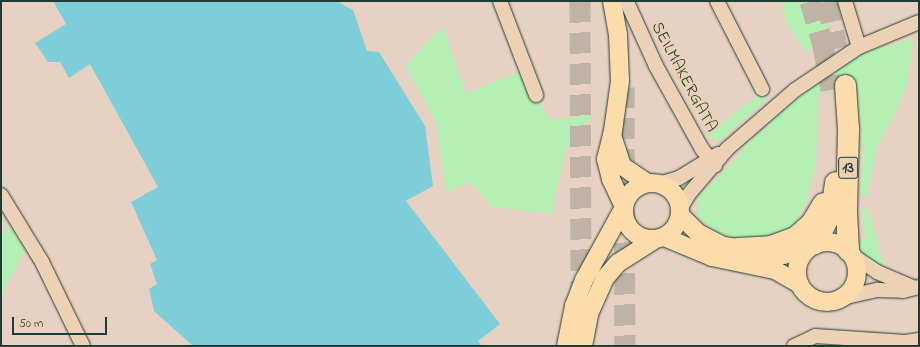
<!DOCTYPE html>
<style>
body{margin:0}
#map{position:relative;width:920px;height:347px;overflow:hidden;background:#e7d1c2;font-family:"Indie Flower",sans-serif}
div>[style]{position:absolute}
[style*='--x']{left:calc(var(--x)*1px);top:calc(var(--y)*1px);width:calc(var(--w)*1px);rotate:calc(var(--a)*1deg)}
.green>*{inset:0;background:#b4efb4}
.water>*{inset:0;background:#7eced9}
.highway-tunnel>*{height:21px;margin-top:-10.5px;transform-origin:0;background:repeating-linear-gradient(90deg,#bfb3a6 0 21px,transparent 0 31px)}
.roads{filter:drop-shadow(0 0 1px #1f3d34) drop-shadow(0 0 1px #1f3d34)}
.minor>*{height:14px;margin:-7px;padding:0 7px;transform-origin:7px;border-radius:7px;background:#edd1b4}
.major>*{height:18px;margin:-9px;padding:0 9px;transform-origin:9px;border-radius:9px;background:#fddcac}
.major>.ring{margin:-9px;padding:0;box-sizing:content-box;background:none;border:18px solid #fddcac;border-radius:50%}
.highway>*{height:21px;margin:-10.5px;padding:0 10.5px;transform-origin:10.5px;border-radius:10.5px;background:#fddcac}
span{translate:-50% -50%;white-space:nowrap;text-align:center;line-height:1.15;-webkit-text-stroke:3.5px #edd1b4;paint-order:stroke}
.shield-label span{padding:1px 3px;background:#edd1b4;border:1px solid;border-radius:3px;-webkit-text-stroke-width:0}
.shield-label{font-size:16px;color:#1f3d34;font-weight:700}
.street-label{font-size:17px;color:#1f3d34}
.frame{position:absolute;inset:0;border:2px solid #1f3d34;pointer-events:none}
.scale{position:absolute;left:12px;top:317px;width:95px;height:18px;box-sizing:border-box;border:2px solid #1f3d34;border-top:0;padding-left:5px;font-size:12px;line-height:14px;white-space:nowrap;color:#1f3d34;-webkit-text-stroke:3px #edd1b4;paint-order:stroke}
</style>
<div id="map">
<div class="green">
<div style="clip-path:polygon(782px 1px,806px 1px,815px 5px,825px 14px,829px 26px,827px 36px,807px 52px,787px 26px)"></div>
<div style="clip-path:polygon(443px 26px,466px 94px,521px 71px,550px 120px,593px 115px,565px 151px,552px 214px,492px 207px,470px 182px,446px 193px,436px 121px,405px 66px)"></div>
<div style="clip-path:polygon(905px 40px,911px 40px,913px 44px,907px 84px,899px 106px,877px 148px,867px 196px,860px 196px,863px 157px,861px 120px,853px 82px,819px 94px,816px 163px,807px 202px,789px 232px,779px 237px,735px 239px,714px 231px,698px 216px,698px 197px,735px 160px,746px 145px,780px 113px,817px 83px,858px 57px,882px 45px,884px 48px)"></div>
<div style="clip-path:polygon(762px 92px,767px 99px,723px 138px,718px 141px,706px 135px)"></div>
<div style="clip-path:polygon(861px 207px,869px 210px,885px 270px,866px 257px,860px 248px,857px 239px,866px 239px)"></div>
<div style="clip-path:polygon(8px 226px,26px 249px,1px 297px,1px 237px)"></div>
</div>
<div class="water">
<div style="clip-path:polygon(53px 1px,336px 1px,353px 10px,367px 51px,379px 52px,425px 126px,433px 186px,406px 201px,500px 324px,478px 341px,482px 346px,193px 346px,154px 311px,149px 289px,157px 284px,150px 264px,157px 260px,131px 202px,158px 187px,90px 64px,69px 78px,60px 62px,48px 62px,35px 43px,66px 24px)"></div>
</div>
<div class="highway-tunnel">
<div style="--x:580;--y:1;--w:293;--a:89.8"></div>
<div style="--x:810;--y:1;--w:46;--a:73.5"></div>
<div style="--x:823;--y:45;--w:45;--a:79.7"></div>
<div style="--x:827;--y:1;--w:48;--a:78"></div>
<div style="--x:624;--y:87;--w:259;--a:89.8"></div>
</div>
<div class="roads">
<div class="minor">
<div style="--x:500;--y:1;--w:101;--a:69"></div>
<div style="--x:717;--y:1;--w:99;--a:62.9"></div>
<div style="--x:845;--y:1;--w:48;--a:73.1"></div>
<div style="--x:627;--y:2;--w:70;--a:65.6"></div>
<div style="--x:656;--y:66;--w:95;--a:61"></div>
<div style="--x:702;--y:149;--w:21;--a:51"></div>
<div style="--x:658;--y:184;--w:22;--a:-16"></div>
<div style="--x:679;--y:178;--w:46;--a:-31.6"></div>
<div style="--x:1;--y:195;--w:79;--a:58.5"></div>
<div style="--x:42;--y:262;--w:93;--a:64"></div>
<div style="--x:680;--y:209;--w:17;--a:-59"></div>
<div style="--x:689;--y:194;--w:59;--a:-49.8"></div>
<div style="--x:727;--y:149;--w:90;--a:-40.9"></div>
<div style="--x:795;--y:90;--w:77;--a:-33.9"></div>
<div style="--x:859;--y:47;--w:65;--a:-22.6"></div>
<div style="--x:852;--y:255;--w:30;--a:34"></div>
<div style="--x:877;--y:272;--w:39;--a:23"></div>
<div style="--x:842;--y:298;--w:37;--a:-13"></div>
<div style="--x:878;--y:290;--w:25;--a:2"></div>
<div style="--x:903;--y:291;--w:16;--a:-14"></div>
<div style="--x:794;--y:346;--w:23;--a:-25"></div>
<div style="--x:815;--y:336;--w:90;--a:3.8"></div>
<div style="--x:905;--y:342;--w:14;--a:-8"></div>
</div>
<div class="major">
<div style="--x:612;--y:1;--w:34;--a:80"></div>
<div style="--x:618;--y:34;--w:47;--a:87.6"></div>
<div style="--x:620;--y:81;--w:50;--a:98"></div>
<div style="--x:613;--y:131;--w:29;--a:104"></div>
<div style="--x:606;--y:159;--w:21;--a:76"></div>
<div style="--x:611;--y:179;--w:29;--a:65"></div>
<div style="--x:612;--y:135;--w:33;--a:72"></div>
<div style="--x:622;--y:166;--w:30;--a:34"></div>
<div class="ring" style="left:624px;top:183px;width:38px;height:38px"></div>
<div style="--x:680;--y:215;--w:25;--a:45"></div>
<div style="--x:698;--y:233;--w:29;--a:27"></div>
<div style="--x:724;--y:246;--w:60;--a:8.7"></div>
<div style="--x:783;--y:255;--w:26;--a:-16"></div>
<div style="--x:664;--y:237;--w:52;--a:22.6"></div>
<div style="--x:712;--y:257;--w:64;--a:11.7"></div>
<div style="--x:775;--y:270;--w:28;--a:30"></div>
<div class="ring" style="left:797px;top:242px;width:42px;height:42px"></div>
<div style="--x:566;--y:346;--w:41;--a:-78.7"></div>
<div style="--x:574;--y:306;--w:28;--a:-69"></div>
<div style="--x:584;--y:280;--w:81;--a:-61.2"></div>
<div style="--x:583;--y:346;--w:33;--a:-79"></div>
<div style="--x:589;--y:314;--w:39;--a:-66"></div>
<div style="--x:605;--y:278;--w:20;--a:-49"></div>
<div style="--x:618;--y:263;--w:43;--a:-32.6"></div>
</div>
<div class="highway">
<div style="--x:845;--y:85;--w:44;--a:86.1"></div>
<div style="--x:848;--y:129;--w:82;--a:91.4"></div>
<div style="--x:846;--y:211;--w:39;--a:87"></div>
<div style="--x:815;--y:243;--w:36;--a:-63"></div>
<div style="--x:831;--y:211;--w:29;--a:-82"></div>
<div style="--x:737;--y:248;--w:33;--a:-3"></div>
<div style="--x:770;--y:246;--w:27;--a:-20"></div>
<div style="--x:795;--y:237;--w:21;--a:-41"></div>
<div style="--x:811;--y:223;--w:23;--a:-59"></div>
</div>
</div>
<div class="shield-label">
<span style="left:848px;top:168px">13</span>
</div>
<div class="street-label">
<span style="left:684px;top:77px;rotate:62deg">SEILMAKERGATA</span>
</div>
<div class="frame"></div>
<div class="scale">50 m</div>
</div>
